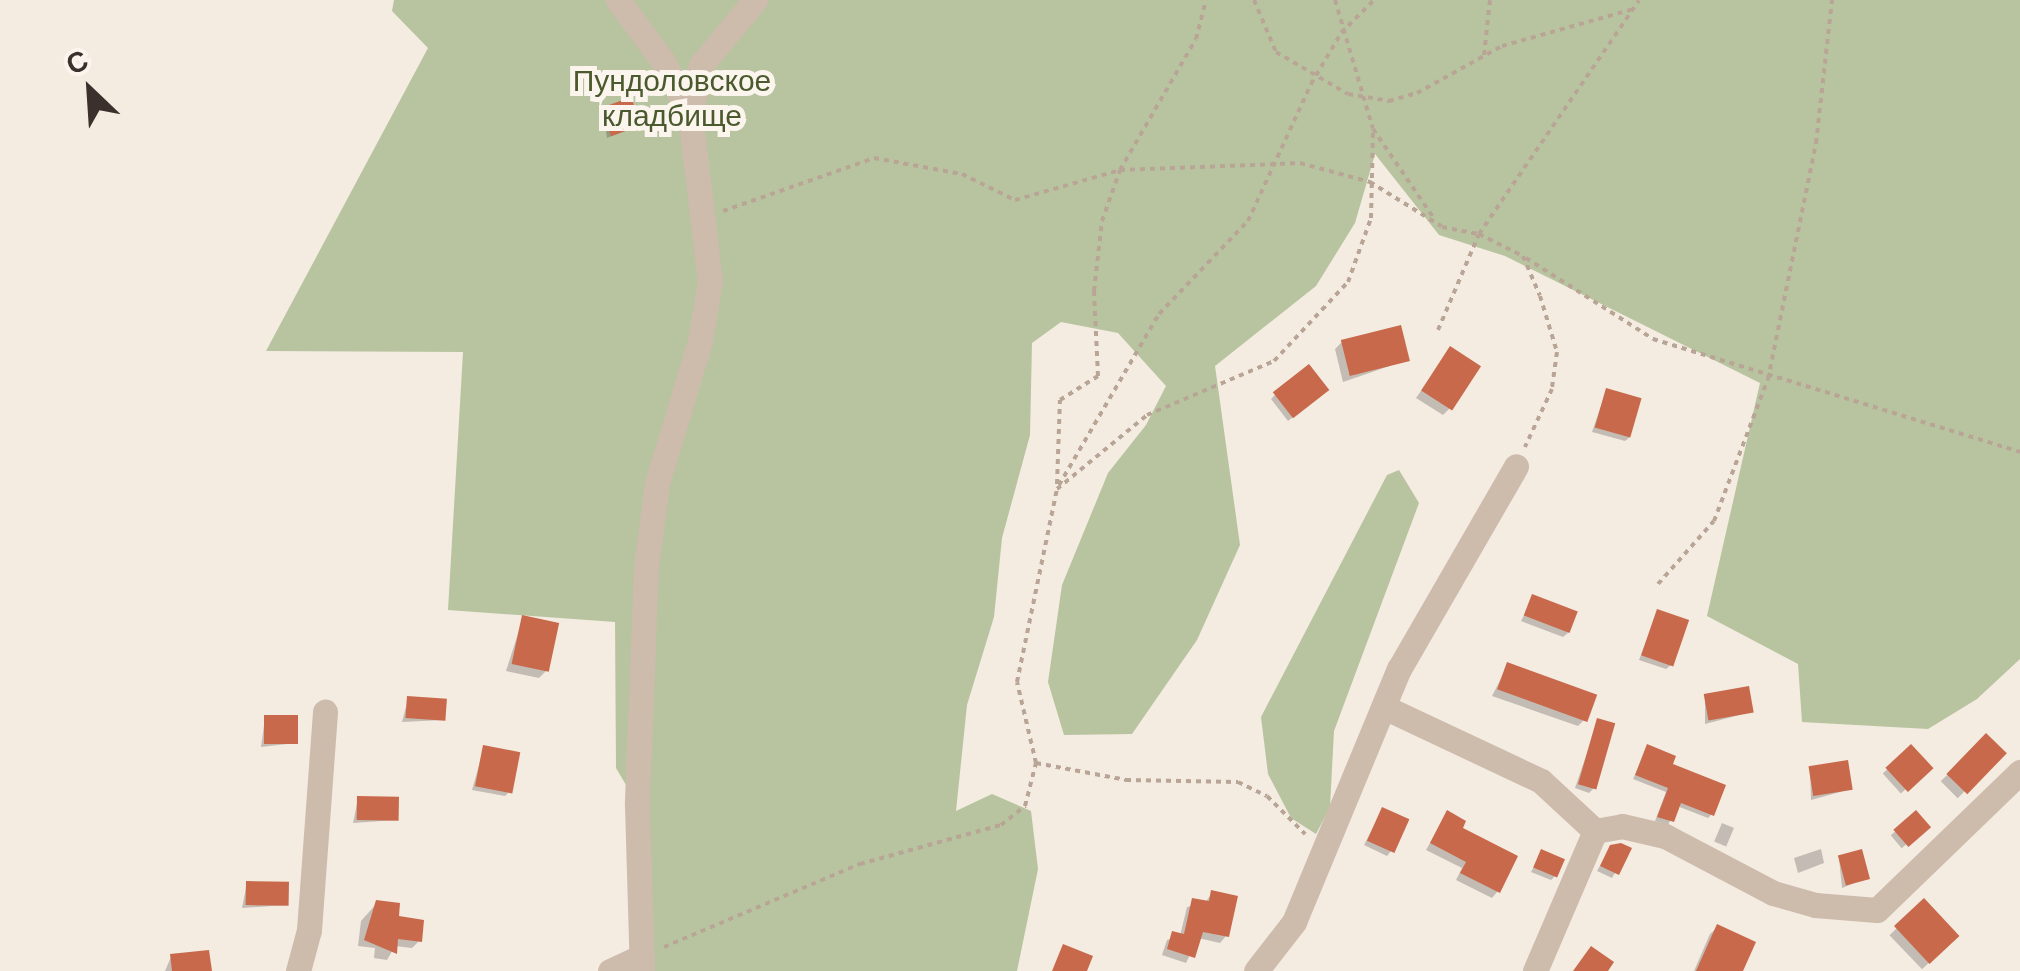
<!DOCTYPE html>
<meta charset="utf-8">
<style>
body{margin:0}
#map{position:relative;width:2020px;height:971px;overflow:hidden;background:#f4ebe1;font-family:"Work Sans",sans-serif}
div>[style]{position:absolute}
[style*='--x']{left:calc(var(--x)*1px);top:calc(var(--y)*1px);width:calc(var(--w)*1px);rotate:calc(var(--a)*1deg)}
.green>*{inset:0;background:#b8c4a0}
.shadow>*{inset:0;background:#0003;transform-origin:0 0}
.building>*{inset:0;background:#c8694b;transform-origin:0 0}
.path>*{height:4px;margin-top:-2px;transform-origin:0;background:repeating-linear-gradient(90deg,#b9a596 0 5px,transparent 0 10px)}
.minor>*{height:25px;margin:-12.5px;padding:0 12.5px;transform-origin:12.5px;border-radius:12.5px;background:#cdbbac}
span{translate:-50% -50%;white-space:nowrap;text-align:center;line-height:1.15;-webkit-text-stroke:10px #fbf5ee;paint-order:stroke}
.park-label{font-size:30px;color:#4a5a2e}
.north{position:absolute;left:40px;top:40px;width:100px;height:100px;-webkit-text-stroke:8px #fbf5ee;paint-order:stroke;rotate:335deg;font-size:28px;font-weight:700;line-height:40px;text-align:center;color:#3b302b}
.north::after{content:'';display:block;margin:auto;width:35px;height:45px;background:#3b302b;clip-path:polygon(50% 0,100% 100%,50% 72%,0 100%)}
</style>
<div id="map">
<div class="green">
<div style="clip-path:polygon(394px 0,2020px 0,2020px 659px,1977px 699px,1928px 729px,1802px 722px,1798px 664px,1707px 616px,1760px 383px,1505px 256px,1439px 235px,1375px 154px,1355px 223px,1316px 286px,1215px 366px,1240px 545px,1197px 640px,1132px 734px,1064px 735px,1048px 682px,1062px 585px,1108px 473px,1146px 425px,1166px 386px,1118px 333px,1061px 322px,1032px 343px,1030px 435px,1002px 538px,994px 617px,967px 705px,956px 811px,992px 794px,1031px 811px,1038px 869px,1017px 971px,653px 971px,645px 817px,616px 768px,615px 622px,448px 610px,463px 352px,266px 351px,428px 48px,392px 11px)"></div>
<div style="clip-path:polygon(1399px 470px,1419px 503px,1334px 731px,1330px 807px,1316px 834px,1291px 818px,1268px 774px,1261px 717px,1387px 475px)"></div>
</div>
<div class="shadow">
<div style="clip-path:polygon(603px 109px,638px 125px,607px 138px)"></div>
<div style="clip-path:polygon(1342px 342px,1407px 360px,1343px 382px,1335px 349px)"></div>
<div style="clip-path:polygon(1450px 349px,1450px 408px,1443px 415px,1416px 398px)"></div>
<div style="clip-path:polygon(1606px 391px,1630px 437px,1625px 441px,1592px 432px)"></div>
<div style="clip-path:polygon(1322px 394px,1288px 421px,1271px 399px,1275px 395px)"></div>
<div style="clip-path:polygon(1533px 597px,1568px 633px,1563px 637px,1521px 621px)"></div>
<div style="clip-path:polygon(1658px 612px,1671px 665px,1666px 669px,1639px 660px)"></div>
<div style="clip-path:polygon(523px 618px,546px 671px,539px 678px,506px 671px)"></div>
<div style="clip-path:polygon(1508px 665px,1585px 719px,1578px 726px,1492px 696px)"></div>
<div style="clip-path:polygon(1705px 696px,1751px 712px,1705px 724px)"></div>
<div style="clip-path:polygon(408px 699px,443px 720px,402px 722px)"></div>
<div style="clip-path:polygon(265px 718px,296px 743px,261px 747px)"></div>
<div style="clip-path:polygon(1598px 721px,1594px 788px,1589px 793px,1575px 788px)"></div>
<div style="left:1986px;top:736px;width:24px;height:64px;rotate:45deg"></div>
<div style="clip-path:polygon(1648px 747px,1712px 814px,1708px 818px,1677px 806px,1668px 825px,1655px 821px,1666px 792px,1633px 779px)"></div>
<div style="clip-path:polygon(484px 748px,509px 792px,505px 796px,472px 790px)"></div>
<div style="left:1911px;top:748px;width:27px;height:38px;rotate:48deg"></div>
<div style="clip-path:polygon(1810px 769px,1851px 789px,1811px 800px)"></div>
<div style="clip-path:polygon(358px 799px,396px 820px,353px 823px)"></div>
<div style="clip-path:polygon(1382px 810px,1391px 851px,1387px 856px,1364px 845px)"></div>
<div style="clip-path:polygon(1447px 813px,1498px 891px,1492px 898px,1456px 880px,1462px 868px,1426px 850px)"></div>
<div style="left:1916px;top:814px;width:17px;height:33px;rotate:50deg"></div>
<div style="left:1722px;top:823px;width:13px;height:20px;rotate:23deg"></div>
<div style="clip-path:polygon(1611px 847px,1628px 850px,1612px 878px,1597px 871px)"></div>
<div style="clip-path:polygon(1821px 849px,1824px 863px,1798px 873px,1794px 858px)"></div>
<div style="clip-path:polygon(1542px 852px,1555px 876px,1551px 880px,1531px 872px)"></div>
<div style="clip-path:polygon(1839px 858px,1867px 878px,1842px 888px)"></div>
<div style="clip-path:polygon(247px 883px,286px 905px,242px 908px)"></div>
<div style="clip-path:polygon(1212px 893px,1226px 936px,1220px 943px,1198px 938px,1186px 963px,1162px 955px,1167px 940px,1180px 936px,1187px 907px,1205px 903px)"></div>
<div style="left:1924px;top:902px;width:47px;height:48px;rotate:46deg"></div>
<div style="clip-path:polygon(377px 903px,419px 941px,412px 948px,395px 946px,387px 960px,374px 958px,375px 948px,358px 946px,361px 921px)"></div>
<div style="clip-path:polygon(1718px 927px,1740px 971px,1694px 971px,1710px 934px)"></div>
<div style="clip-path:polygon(171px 957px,209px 971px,165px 971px)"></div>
</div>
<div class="building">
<div style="left:631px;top:97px;width:30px;height:32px;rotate:70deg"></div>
<div style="left:1401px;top:325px;width:37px;height:62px;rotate:76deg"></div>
<div style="left:1450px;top:346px;width:37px;height:53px;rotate:33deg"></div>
<div style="left:1309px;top:364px;width:33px;height:46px;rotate:52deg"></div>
<div style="left:1606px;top:388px;width:37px;height:41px;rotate:16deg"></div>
<div style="left:1532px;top:594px;width:49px;height:23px;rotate:21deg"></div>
<div style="left:1657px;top:609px;width:34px;height:49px;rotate:19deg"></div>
<div style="left:522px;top:615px;width:38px;height:50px;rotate:12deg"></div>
<div style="left:1507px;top:662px;width:96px;height:29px;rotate:20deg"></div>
<div style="left:1749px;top:686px;width:27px;height:46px;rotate:80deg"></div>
<div style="left:407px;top:696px;width:40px;height:22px;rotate:4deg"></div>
<div style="left:264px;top:715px;width:34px;height:29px"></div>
<div style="left:1597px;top:718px;width:19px;height:69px;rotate:16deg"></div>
<div style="left:1986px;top:733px;width:29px;height:57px;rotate:44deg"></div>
<div style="clip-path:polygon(1647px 744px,1676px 756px,1673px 764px,1726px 785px,1714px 816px,1681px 803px,1674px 822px,1657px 817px,1668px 788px,1635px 775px)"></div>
<div style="left:1911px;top:744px;width:33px;height:35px;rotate:47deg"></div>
<div style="left:483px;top:745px;width:38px;height:42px;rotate:11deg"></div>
<div style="left:1848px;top:760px;width:30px;height:40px;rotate:81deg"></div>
<div style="left:357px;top:796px;width:42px;height:24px;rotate:1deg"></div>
<div style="left:1382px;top:807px;width:30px;height:37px;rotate:24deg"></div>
<div style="clip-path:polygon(1447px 810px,1466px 821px,1463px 828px,1518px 856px,1500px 893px,1460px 873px,1466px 862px,1430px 843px)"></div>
<div style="left:1916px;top:810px;width:23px;height:30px;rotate:49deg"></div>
<div style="clip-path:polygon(1621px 843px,1632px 848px,1619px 875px,1600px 866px,1610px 845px)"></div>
<div style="left:1541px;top:849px;width:26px;height:20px;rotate:23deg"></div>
<div style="left:1862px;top:849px;width:31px;height:25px;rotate:75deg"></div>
<div style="left:246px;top:881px;width:43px;height:24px;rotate:1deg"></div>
<div style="clip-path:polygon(1211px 890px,1238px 896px,1229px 937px,1203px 932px,1195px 958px,1167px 949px,1172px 931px,1184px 934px,1192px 898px,1209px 901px)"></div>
<div style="left:1924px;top:898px;width:52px;height:41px;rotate:47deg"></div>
<div style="clip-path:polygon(376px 900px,400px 903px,399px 916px,424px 920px,422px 942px,398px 939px,397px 954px,364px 940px)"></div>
<div style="clip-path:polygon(1717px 924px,1756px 942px,1743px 971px,1696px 971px)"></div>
<div style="clip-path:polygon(1063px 944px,1093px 956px,1087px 971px,1052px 971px)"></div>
<div style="clip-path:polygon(1591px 946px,1614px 962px,1608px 971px,1573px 971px)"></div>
<div style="clip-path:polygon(209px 950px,212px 971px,172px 971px,170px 954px)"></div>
</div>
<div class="path">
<div style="--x:1254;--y:0;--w:56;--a:67.1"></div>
<div style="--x:1276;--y:52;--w:83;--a:30.3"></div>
<div style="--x:1348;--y:94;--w:42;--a:9.7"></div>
<div style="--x:1389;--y:101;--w:29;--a:-16"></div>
<div style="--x:1417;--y:93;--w:97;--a:-28.9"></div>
<div style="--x:1502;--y:46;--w:137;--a:-15.7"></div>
<div style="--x:1335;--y:0;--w:134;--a:73.6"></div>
<div style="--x:1373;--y:129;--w:110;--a:55.7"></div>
<div style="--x:1484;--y:55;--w:55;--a:-83.8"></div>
<div style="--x:723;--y:211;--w:160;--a:-19.3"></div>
<div style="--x:874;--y:158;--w:89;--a:10.3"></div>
<div style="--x:962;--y:174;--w:59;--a:26.1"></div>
<div style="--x:1015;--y:200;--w:109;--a:-15.9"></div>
<div style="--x:1120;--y:170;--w:180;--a:-2.2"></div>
<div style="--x:1300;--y:163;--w:73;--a:15.2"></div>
<div style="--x:1370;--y:182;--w:84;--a:31.8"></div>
<div style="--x:1442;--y:227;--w:38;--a:11"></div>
<div style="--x:1479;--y:234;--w:49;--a:26.6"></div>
<div style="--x:1523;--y:256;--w:43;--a:67"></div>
<div style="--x:1540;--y:296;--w:59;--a:73.1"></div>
<div style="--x:1557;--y:352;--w:37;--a:98"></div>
<div style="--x:1552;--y:389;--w:64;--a:115"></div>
<div style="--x:1526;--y:258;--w:151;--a:32.5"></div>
<div style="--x:1653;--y:339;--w:384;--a:17.1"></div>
<div style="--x:1438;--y:330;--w:104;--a:-66.9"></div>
<div style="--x:1479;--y:234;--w:283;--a:-55.6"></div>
<div style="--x:1057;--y:484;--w:84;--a:-88"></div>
<div style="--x:1060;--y:400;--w:45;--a:-32.3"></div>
<div style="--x:1098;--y:376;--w:85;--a:-92.7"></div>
<div style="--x:1094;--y:291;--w:70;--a:-83.5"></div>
<div style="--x:1102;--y:221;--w:54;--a:-70.6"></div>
<div style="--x:1120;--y:170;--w:151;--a:-59.9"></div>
<div style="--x:1196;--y:39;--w:40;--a:-75.6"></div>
<div style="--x:1059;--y:485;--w:198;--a:-59.7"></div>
<div style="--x:1159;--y:314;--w:129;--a:-46.3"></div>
<div style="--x:1248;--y:221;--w:151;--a:-65.3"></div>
<div style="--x:1311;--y:84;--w:59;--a:-59.5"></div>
<div style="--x:1341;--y:33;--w:47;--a:-45"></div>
<div style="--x:1658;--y:584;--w:84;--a:-48.4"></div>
<div style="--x:1714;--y:521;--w:152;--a:-69.2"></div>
<div style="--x:1768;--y:379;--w:241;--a:-78.5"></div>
<div style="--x:1816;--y:143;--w:144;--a:-83.6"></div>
<div style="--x:1036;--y:763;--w:92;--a:10.7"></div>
<div style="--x:1126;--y:780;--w:112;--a:1"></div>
<div style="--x:1238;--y:782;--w:32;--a:26"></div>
<div style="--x:1267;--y:796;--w:54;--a:45"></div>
<div style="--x:664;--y:947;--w:213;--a:-23"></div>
<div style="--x:860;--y:864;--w:146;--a:-15.5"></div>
<div style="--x:1001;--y:825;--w:31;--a:-38"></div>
<div style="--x:1025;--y:806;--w:44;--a:-75.7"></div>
<div style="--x:1036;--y:763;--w:83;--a:-103.2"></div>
<div style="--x:1017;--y:682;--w:197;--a:-78.3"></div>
<div style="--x:1057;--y:489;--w:117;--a:-39.4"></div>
<div style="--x:1147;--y:415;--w:138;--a:-23"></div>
<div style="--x:1274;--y:361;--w:108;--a:-46.9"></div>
<div style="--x:1348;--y:282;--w:68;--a:-70.2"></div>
<div style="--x:1371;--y:218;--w:89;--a:-88.7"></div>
</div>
<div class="minor">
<div style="--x:618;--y:0;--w:74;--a:53.7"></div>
<div style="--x:662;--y:60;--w:61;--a:62.6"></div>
<div style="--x:690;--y:114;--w:168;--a:83.2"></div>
<div style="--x:710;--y:281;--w:61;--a:99.5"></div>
<div style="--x:700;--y:341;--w:148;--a:106.8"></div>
<div style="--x:657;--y:483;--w:85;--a:97.5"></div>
<div style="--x:646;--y:567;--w:238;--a:92.2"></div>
<div style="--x:637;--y:805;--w:166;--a:88.3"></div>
<div style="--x:690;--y:114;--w:50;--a:-77.3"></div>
<div style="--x:701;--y:65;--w:85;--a:-50.3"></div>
<div style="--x:1386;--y:708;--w:171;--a:25.2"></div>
<div style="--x:1541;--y:781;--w:74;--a:42.8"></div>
<div style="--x:298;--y:971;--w:42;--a:-75"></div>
<div style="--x:309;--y:930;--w:219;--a:-85.8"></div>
<div style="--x:610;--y:971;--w:35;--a:-25"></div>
<div style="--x:1256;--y:971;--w:62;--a:-52.2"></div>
<div style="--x:1294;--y:922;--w:274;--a:-67.5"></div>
<div style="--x:1399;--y:669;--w:234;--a:-60"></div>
<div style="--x:1535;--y:971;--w:152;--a:-66.8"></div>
<div style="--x:1595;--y:831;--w:27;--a:-10"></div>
<div style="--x:1622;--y:826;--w:44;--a:13.1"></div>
<div style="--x:1665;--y:836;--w:122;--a:27.8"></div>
<div style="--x:1773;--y:893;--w:44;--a:15.9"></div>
<div style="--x:1815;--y:905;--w:62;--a:4.6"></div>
<div style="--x:1877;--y:910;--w:199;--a:-44"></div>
</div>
<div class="park-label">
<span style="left:672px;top:98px">Пундоловское<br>кладбище</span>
</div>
<div class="north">С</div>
</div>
